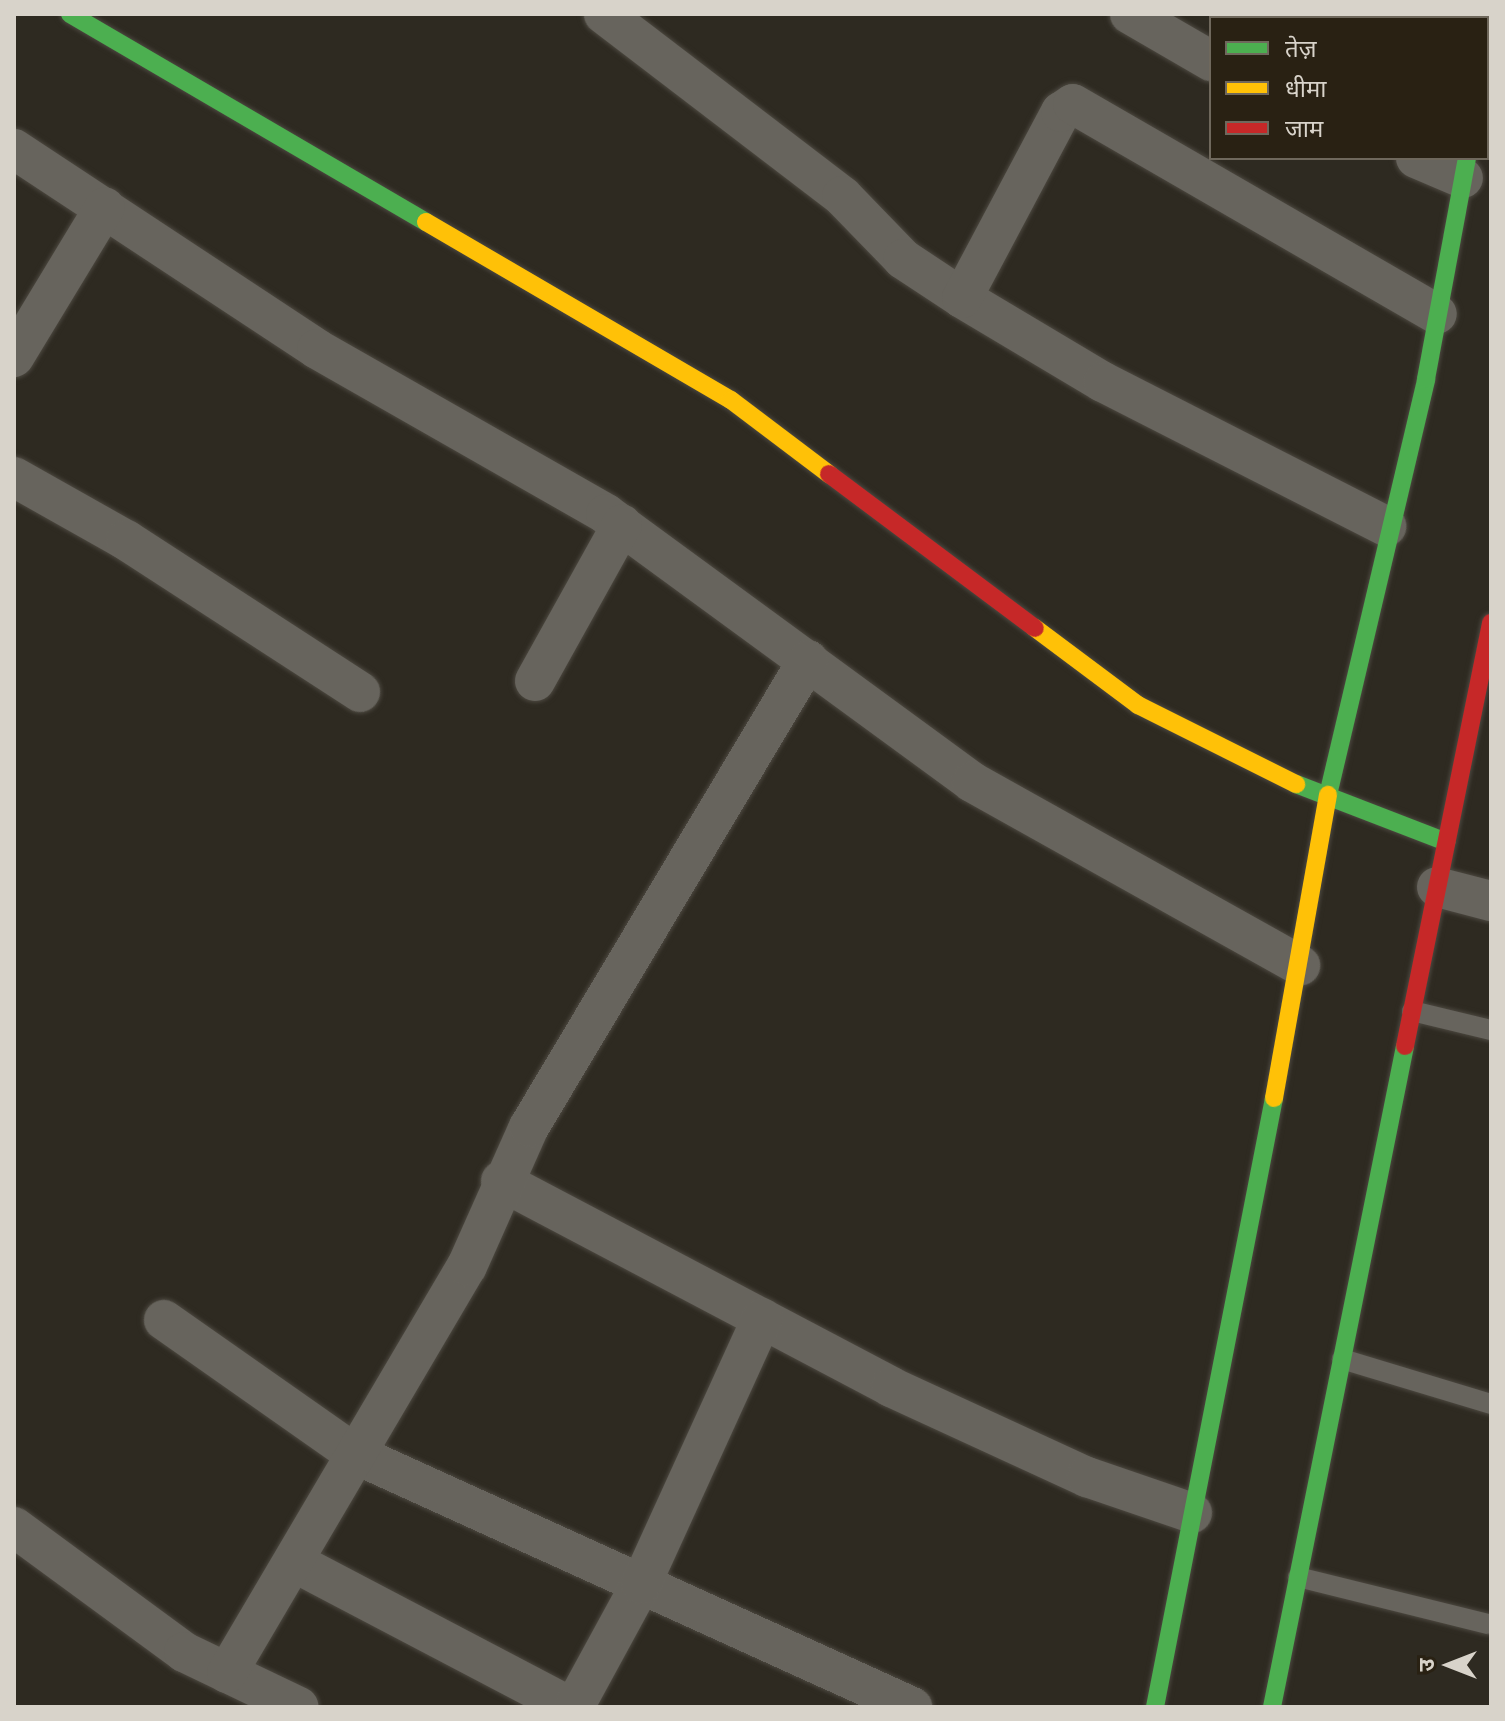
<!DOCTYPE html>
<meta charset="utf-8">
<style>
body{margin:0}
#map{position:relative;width:1505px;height:1721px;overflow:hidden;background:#2e2a21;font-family:Literata,"Noto Sans Devanagari",serif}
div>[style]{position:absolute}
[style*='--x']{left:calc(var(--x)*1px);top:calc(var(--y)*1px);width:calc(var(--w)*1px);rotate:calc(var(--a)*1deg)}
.roads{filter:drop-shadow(0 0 2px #4c4840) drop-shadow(0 0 2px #4c4840)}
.lane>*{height:20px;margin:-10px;padding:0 10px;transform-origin:10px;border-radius:10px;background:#67645d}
.street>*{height:40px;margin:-20px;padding:0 20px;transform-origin:20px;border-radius:20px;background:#67645d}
.fast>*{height:18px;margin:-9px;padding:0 9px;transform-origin:9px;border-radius:9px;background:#4caf50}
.slow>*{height:18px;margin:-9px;padding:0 9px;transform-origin:9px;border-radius:9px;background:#ffc107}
.jam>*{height:18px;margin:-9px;padding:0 9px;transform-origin:9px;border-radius:9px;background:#c62828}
span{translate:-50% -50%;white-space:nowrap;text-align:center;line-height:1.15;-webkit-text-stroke:8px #292113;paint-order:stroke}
.frame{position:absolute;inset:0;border:16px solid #d8d3ca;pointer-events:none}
.legend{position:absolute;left:1209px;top:16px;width:280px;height:144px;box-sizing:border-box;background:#292113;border:2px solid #6f685c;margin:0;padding:10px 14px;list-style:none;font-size:24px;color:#d8d3ca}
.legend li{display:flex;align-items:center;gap:16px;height:40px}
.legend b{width:40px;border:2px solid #6f685c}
.north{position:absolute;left:1409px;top:1625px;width:80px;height:80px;-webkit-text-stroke:6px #292113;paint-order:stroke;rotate:270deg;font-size:22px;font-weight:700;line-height:32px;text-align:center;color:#d8d3ca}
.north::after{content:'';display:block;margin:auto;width:28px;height:36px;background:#d8d3ca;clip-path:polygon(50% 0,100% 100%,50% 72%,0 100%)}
</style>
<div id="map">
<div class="roads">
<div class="lane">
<div style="--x:1412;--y:1011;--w:81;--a:13.5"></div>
<div style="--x:1342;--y:1359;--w:156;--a:16.8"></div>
<div style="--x:1298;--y:1577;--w:196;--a:13.9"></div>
</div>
<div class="street">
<div style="--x:604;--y:14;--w:300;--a:37.4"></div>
<div style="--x:842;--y:196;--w:88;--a:45.9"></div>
<div style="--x:903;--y:259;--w:71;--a:33.5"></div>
<div style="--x:962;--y:298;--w:164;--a:30.8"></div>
<div style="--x:1103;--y:382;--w:318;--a:27"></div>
<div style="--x:1130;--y:14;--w:94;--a:30.1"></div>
<div style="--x:1487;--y:53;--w:20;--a:-79"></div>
<div style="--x:14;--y:149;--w:363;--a:33.4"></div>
<div style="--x:317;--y:349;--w:333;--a:29.7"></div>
<div style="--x:606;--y:514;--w:454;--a:36.2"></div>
<div style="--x:972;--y:782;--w:376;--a:29.2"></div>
<div style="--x:1416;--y:158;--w:51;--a:23.1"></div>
<div style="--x:962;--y:298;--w:211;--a:-62"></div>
<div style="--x:1061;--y:112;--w:14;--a:-34"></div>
<div style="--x:1073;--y:104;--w:420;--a:30"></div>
<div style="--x:14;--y:357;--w:175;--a:-58.8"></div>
<div style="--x:14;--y:477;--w:129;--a:29.4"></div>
<div style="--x:126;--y:540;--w:279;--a:33"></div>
<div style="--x:535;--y:681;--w:179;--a:-60.9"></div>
<div style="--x:1437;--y:887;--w:56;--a:14.5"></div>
<div style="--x:501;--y:1181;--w:441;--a:27.8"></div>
<div style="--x:891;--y:1387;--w:216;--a:24.7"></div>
<div style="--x:1087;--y:1477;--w:111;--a:18.9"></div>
<div style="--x:164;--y:1320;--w:233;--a:35.1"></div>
<div style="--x:355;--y:1454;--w:612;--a:24.43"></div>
<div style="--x:14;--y:1527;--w:211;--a:36.3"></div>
<div style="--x:184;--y:1652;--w:127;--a:25.6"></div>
<div style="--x:294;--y:1562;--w:312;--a:27.7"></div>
<div style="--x:227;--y:1673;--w:472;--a:-59.5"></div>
<div style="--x:467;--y:1266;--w:152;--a:-66"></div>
<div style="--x:529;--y:1127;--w:544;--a:-59.14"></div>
<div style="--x:574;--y:1707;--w:140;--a:-61.4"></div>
<div style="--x:641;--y:1584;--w:292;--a:-65.5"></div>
</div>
<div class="fast">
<div style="--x:70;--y:14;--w:412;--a:30.3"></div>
<div style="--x:1296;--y:784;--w:161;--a:21.1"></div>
<div style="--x:1328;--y:795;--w:427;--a:-76.7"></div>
<div style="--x:1426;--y:379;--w:225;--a:-79.5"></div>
<div style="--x:1155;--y:1707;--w:621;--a:-78.94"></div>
<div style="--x:1272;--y:1707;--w:674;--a:-78.62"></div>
</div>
<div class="slow">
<div style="--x:426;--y:222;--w:353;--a:30.3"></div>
<div style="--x:731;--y:400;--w:123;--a:37.1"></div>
<div style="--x:1035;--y:628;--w:129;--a:36.8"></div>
<div style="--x:1138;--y:705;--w:177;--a:26.6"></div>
<div style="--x:1274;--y:1098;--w:308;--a:-79.9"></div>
</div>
<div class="jam">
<div style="--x:829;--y:474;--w:257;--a:36.8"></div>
<div style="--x:1405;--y:1046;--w:432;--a:-78.5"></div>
</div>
</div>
<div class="frame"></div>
<ul class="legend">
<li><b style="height:10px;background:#4caf50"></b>तेज़</li>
<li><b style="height:10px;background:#ffc107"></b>धीमा</li>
<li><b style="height:10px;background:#c62828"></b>जाम</li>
</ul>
<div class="north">उ</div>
</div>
